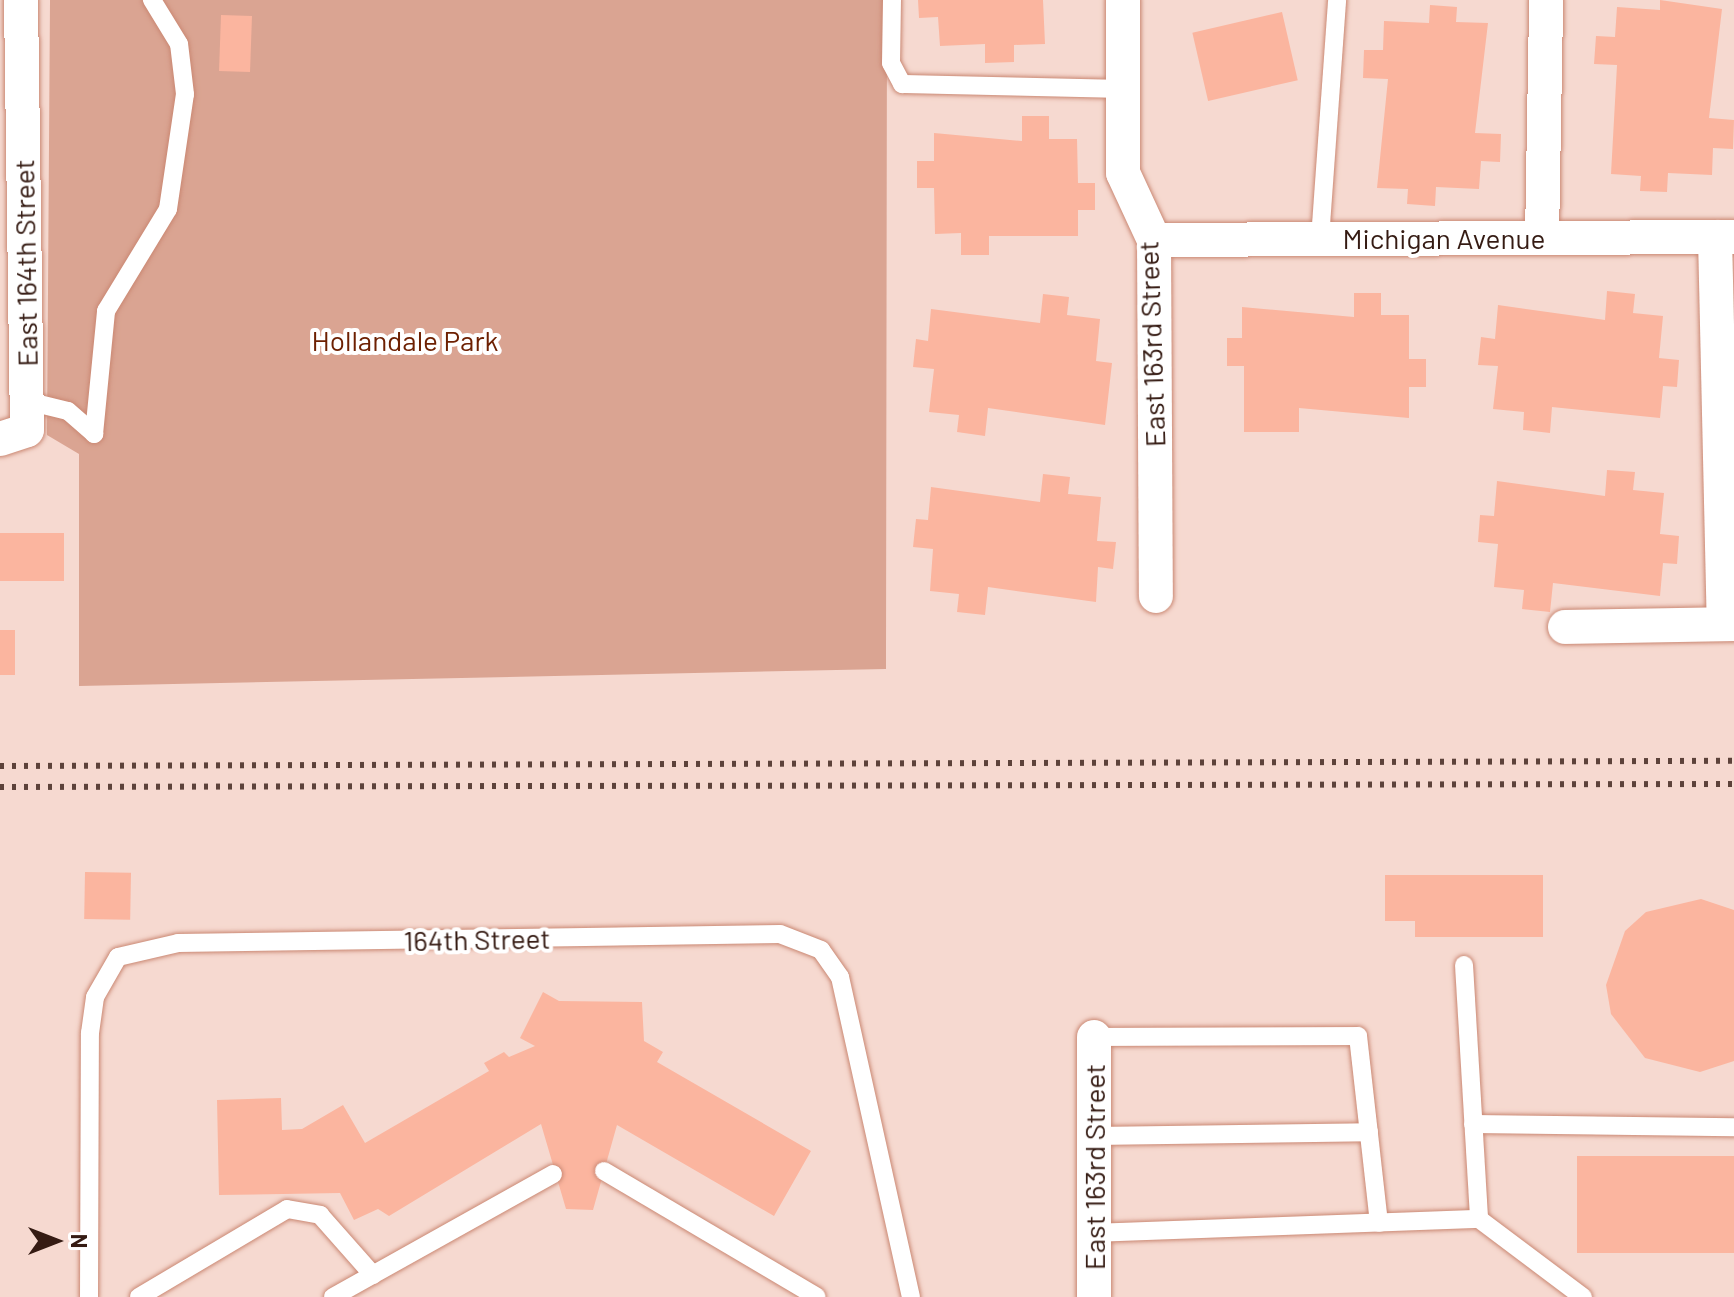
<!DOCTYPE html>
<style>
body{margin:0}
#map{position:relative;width:1734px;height:1297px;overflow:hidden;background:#f6d9d0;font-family:Barlow,sans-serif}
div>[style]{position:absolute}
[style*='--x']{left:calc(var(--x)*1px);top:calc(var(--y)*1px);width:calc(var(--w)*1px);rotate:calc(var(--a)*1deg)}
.green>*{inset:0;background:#daa492}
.building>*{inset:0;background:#fbb59f;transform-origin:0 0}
.roads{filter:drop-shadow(0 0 2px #ca8873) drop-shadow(0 0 2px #ca8873)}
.lane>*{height:18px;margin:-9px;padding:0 9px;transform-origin:9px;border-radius:9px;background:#fff}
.street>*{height:34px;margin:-17px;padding:0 17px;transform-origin:17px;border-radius:17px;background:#fff}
.rail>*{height:6px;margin-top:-3px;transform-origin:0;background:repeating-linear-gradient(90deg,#5d423a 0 4px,transparent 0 12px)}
span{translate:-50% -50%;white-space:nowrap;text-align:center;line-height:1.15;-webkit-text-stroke:8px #fff;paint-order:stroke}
.street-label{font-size:28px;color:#351b13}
.park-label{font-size:28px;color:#6d2002}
.north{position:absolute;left:16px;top:1201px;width:80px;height:80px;-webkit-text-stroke:6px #fff;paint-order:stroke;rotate:90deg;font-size:22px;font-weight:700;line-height:32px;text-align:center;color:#351b13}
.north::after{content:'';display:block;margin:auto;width:28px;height:36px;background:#351b13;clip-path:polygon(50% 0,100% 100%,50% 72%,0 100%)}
</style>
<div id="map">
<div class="green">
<div style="clip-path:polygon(50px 0,887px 0,886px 669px,79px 686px,79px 454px,47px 435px)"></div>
</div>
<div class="building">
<div style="clip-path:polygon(918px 0,1043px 0,1045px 44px,1014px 45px,1014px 62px,985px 63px,985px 44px,940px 46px,938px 17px,919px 18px)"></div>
<div style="clip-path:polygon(1660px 0,1722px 9px,1709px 118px,1734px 120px,1733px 149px,1713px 148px,1712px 175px,1668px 173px,1667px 192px,1640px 191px,1641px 176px,1611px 174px,1617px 65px,1594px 64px,1596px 36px,1615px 37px,1617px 7px,1660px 10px)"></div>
<div style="clip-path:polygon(1430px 5px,1457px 7px,1456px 22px,1488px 23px,1475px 133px,1501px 134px,1500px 162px,1481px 161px,1479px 189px,1436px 187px,1435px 206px,1407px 204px,1408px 189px,1377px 188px,1388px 79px,1363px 78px,1364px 50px,1383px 50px,1384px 21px,1429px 23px)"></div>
<div style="left:1282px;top:12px;width:70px;height:92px;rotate:77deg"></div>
<div style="left:221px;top:15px;width:31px;height:56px;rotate:2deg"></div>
<div style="clip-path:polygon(1022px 116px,1049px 116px,1049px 139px,1077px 139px,1078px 183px,1095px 183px,1095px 210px,1078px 210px,1078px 236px,989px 236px,989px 255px,961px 255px,961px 233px,935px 234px,934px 188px,917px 188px,917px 161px,934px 161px,934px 133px,1022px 141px)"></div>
<div style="clip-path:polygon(1607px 291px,1635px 294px,1633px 313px,1663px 316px,1659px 358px,1679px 360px,1677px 387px,1663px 386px,1660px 418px,1552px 407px,1550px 433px,1523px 430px,1524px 412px,1493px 409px,1498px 366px,1478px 365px,1481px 337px,1495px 339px,1498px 305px,1605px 320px)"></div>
<div style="clip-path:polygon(1354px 293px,1381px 293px,1381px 315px,1409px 315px,1409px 359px,1426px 359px,1426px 387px,1409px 387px,1409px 418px,1299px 408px,1299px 432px,1244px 432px,1244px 366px,1227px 366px,1227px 338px,1242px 338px,1242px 307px,1354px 317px)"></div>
<div style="clip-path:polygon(1043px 294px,1069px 297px,1067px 315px,1100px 319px,1096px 361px,1112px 363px,1105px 425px,988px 408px,985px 436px,957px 432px,959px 415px,929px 412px,934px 369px,913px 367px,916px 339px,928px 341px,931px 309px,1040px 323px)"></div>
<div style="clip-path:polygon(1607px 470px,1635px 472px,1633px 490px,1664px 493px,1660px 534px,1679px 536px,1677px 564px,1663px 563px,1660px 596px,1553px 583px,1550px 612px,1522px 609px,1524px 590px,1494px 587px,1498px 544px,1478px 542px,1480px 515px,1494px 516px,1497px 481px,1605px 496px)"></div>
<div style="clip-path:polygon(1043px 474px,1070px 477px,1068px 494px,1101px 497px,1097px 541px,1116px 542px,1113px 569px,1098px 567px,1096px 602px,988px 587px,985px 615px,957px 612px,959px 594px,930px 591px,933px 549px,913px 547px,916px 519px,928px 520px,931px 487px,1040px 502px)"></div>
<div style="left:64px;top:533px;width:48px;height:64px;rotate:90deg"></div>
<div style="left:0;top:630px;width:15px;height:45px"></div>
<div style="left:85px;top:872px;width:46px;height:47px;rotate:1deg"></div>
<div style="clip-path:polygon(1385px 875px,1543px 875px,1543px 937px,1415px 937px,1415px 921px,1385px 921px)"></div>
<div style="clip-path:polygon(1701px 899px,1734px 910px,1734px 1061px,1700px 1072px,1645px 1058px,1611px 1014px,1606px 985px,1625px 931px,1646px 912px)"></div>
<div style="clip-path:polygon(543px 992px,559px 1001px,642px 1002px,644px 1041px,663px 1052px,657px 1062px,811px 1151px,774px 1216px,617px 1125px,593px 1210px,566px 1209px,541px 1124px,389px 1216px,378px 1209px,354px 1220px,340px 1193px,219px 1195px,217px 1100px,281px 1098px,282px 1130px,302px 1129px,343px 1105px,365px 1143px,489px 1071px,484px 1063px,504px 1052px,509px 1057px,535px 1046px,520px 1038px)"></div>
<div style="left:1734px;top:1156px;width:97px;height:157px;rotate:90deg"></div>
</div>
<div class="roads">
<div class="lane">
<div style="--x:892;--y:0;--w:63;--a:90.9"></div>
<div style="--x:891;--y:63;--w:24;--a:62"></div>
<div style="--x:902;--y:84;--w:224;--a:1.3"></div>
<div style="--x:1320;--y:239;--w:240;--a:-85.9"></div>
<div style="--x:27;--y:401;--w:42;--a:13.7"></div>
<div style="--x:68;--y:411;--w:35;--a:41"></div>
<div style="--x:94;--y:434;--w:124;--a:-84.4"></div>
<div style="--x:106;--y:311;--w:119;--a:-58.7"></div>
<div style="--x:168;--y:209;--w:116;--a:-81.6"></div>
<div style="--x:185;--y:94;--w:50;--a:-96.8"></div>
<div style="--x:179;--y:44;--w:52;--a:-121.5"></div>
<div style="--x:1464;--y:965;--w:254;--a:86.6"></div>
<div style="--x:1094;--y:1037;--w:264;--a:-0.2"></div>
<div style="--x:1358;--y:1036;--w:188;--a:83.6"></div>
<div style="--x:1473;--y:1124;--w:261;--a:0.7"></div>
<div style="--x:1094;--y:1136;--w:275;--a:-0.8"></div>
<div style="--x:604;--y:1171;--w:247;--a:30.6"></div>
<div style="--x:1094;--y:1233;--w:385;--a:-2.1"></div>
<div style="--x:1479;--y:1219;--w:130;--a:36.9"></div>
<div style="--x:89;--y:1297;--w:264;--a:-89.8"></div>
<div style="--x:90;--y:1033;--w:36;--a:-82"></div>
<div style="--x:95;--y:997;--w:46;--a:-60.1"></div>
<div style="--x:118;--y:957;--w:62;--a:-13.1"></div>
<div style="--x:178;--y:943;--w:602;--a:-0.86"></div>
<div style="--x:780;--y:934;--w:44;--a:21.3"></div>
<div style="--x:821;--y:950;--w:33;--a:55"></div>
<div style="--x:840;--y:977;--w:328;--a:77.5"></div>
<div style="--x:139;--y:1297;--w:172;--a:-30.7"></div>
<div style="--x:287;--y:1209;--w:34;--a:10"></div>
<div style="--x:320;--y:1215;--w:80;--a:48.5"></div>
<div style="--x:333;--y:1297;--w:252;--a:-29.2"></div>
</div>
<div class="street">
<div style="--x:1123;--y:0;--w:173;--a:90"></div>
<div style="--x:1123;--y:173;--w:74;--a:65.2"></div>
<div style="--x:1154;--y:240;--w:356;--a:89.7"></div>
<div style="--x:1715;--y:237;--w:387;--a:88.7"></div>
<div style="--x:1542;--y:238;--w:238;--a:-89"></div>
<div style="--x:1154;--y:240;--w:580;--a:-0.3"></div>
<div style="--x:0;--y:439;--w:28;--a:-18"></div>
<div style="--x:27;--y:430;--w:430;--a:-90.8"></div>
<div style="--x:1565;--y:627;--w:169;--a:-1"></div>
<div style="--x:1094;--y:1037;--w:260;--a:90"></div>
</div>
</div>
<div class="rail">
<div style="--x:0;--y:766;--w:1734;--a:-0.17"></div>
<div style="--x:0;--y:787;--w:1734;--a:-0.1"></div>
</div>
<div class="street-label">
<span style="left:1444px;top:238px">Michigan Avenue</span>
<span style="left:25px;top:263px;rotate:-91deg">East 164th Street</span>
<span style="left:1151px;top:344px;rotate:-92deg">East 163rd Street</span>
<span style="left:477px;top:939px;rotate:-1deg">164th Street</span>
<span style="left:1094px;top:1167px;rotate:-90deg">East 163rd Street</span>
</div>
<div class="park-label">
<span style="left:405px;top:340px">Hollandale Park</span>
</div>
<div class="north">N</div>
</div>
